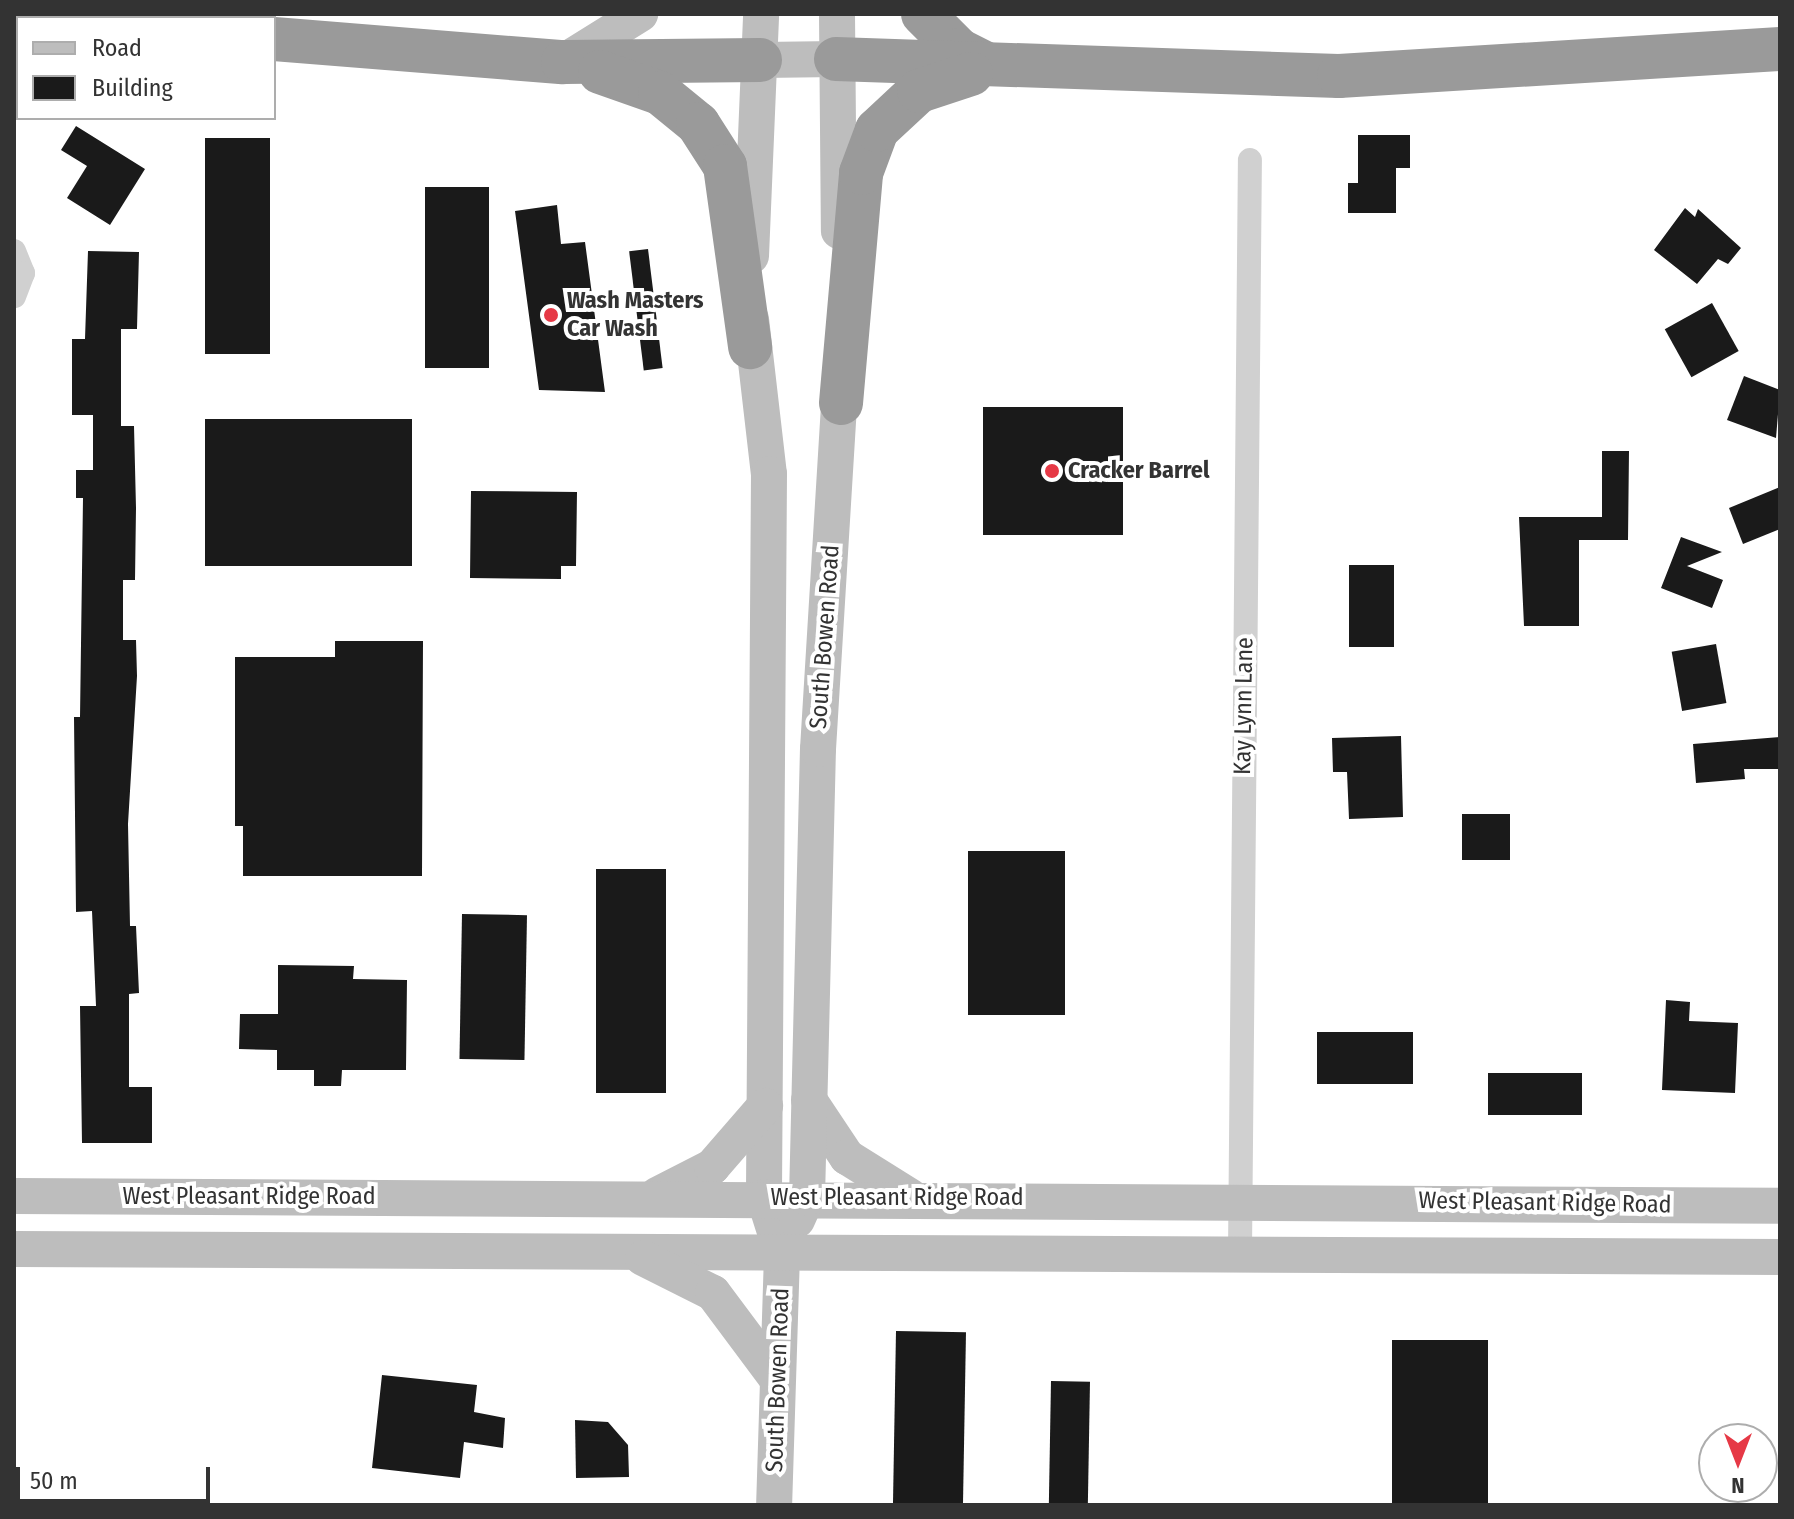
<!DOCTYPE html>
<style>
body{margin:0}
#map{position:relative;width:1794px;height:1519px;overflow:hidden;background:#fff;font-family:"Fira Sans Condensed",sans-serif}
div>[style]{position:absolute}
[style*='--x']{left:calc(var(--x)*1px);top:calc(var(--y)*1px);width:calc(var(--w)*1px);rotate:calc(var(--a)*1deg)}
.building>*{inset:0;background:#1a1a1a;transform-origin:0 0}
.street>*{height:24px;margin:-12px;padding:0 12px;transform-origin:12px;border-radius:12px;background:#d0d0d0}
.secondary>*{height:36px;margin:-18px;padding:0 18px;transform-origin:18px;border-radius:18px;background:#bdbdbd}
.highway>*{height:44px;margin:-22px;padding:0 22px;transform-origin:22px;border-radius:22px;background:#9a9a9a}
.dots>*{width:22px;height:22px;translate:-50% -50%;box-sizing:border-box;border:4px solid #fff;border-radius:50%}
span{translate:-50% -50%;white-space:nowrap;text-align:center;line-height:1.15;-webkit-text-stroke:8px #fff;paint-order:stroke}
.poi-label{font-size:24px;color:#333;font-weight:700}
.left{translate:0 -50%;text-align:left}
.street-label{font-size:24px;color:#333}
.frame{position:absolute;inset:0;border:16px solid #333;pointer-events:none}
.legend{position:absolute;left:16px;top:16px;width:260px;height:104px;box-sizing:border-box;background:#fff;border:2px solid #adadad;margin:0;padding:10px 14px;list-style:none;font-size:24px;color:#333}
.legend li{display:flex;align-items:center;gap:16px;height:40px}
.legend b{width:40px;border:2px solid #adadad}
.north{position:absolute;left:1698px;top:1423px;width:80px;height:80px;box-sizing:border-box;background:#fff;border:2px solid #adadad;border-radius:50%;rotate:180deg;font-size:22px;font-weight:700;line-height:32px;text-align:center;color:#333}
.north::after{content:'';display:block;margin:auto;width:28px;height:36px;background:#e63946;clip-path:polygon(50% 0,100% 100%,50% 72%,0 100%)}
.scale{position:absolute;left:16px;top:1467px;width:194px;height:36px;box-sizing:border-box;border:4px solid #333;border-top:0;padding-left:10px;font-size:24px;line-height:28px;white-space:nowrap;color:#333;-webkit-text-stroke:6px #fff;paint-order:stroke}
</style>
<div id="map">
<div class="building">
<div style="clip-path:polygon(76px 126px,145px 169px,110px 225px,67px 198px,87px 166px,61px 150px)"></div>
<div style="clip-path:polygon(1358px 135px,1410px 135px,1410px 168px,1396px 168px,1396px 213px,1348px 213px,1348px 183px,1358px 183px)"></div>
<div style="left:205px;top:138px;width:65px;height:216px"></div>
<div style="left:425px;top:187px;width:64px;height:181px"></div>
<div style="clip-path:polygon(557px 205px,561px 244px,585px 242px,605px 392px,539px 390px,515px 211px)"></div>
<div style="clip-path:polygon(1685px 208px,1695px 217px,1698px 209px,1741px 248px,1728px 264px,1718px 259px,1697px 284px,1654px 250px)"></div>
<div style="left:648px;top:249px;width:120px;height:19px;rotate:83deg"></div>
<div style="clip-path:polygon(88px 251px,139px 252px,137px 329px,121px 329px,121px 426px,134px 426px,136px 508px,135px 580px,123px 580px,123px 640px,136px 640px,137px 676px,128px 824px,130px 926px,136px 926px,139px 993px,129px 994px,129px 1087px,152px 1087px,152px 1143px,82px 1143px,80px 1006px,96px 1006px,92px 911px,76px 912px,74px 717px,80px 717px,83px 498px,76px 498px,76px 470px,93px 470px,93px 415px,72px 415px,72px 339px,85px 339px)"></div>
<div style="left:1712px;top:303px;width:55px;height:54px;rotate:61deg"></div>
<div style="clip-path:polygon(1744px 376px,1780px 390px,1776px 438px,1727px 420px)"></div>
<div style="left:983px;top:407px;width:140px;height:128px"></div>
<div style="left:205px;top:419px;width:207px;height:147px"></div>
<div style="clip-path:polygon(1602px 451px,1629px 451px,1628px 540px,1579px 540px,1579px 626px,1524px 626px,1519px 517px,1602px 517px)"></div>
<div style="clip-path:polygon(1780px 487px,1780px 529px,1743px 544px,1729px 508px)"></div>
<div style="clip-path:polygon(471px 491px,577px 492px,576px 566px,561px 566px,561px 579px,470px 578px)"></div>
<div style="clip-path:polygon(1681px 537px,1722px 552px,1687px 566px,1723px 580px,1712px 608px,1661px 588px)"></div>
<div style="left:1349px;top:565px;width:45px;height:82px"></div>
<div style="clip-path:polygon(335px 641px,423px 641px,422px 876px,243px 876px,243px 826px,235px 826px,235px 657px,335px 657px)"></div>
<div style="left:1716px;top:644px;width:60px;height:45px;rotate:80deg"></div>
<div style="clip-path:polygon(1401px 736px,1403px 817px,1349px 819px,1347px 772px,1333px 772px,1332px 738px)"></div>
<div style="clip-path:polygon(1780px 737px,1780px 769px,1744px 769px,1745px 779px,1696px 783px,1693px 744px)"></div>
<div style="left:1462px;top:814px;width:48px;height:46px"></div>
<div style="left:968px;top:851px;width:97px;height:164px"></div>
<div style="left:666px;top:869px;width:224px;height:70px;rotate:90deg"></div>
<div style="left:462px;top:914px;width:65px;height:145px;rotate:1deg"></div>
<div style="clip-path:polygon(278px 965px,354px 966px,353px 979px,407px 980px,406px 1070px,342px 1070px,341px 1086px,314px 1086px,314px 1070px,277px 1070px,277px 1050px,239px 1049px,240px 1014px,278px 1014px)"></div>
<div style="clip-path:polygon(1666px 1000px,1690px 1002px,1689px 1021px,1738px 1023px,1735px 1093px,1662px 1090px)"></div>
<div style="left:1317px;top:1032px;width:96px;height:52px"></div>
<div style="left:1488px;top:1073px;width:94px;height:42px"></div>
<div style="left:896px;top:1331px;width:70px;height:174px;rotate:1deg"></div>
<div style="left:1392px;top:1340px;width:96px;height:165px"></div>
<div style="clip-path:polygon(382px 1375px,477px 1385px,474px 1412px,505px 1418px,503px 1448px,464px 1442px,460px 1478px,372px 1468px)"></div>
<div style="left:1051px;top:1381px;width:39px;height:124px;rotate:1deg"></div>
<div style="clip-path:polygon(575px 1420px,608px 1422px,628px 1445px,629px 1477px,576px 1478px)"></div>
</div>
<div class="street">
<div style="--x:14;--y:251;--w:24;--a:68"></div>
<div style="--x:23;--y:273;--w:25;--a:111"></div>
<div style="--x:1240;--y:1252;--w:1092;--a:-89.48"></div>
</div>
<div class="secondary">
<div style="--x:837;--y:14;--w:217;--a:89.5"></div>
<div style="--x:760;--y:60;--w:76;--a:-0.8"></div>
<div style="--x:563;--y:62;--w:91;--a:-31.9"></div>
<div style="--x:751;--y:256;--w:242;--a:-87.6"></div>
<div style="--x:751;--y:319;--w:156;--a:83.4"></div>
<div style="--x:769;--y:474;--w:723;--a:90.4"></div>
<div style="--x:764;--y:1197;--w:60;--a:72.5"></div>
<div style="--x:782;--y:1254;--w:251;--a:91.8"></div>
<div style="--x:809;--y:1100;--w:69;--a:56.3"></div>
<div style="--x:847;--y:1157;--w:75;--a:32"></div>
<div style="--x:657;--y:1195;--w:62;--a:-27"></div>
<div style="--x:712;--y:1167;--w:81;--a:-49"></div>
<div style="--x:14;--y:1196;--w:1766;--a:0.32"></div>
<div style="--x:797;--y:1220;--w:24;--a:-66"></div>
<div style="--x:807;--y:1198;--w:449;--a:-88.6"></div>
<div style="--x:818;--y:749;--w:375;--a:-86.5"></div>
<div style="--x:14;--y:1249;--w:1766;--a:0.26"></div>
<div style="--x:643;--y:1258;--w:78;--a:26.6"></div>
<div style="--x:713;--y:1293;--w:107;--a:53.3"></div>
</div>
<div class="highway">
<div style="--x:127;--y:14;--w:23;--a:10"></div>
<div style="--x:923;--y:14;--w:51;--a:45"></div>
<div style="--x:959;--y:50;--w:30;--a:27"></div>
<div style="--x:274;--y:39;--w:290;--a:4.6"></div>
<div style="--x:563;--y:62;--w:197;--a:-0.6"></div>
<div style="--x:836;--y:59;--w:503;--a:1.94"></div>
<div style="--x:1339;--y:76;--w:442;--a:-3.5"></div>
<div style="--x:600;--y:72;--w:64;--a:19.3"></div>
<div style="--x:660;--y:93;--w:49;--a:39.2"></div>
<div style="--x:698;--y:124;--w:50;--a:57.3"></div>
<div style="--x:725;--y:166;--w:183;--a:82.1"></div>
<div style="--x:841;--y:403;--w:231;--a:-85"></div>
<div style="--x:861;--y:173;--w:46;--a:-69.6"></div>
<div style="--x:877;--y:130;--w:57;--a:-42.9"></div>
<div style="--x:919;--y:91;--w:55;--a:-18.1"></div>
</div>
<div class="dots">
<div style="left:551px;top:315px;background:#e63946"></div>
<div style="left:1052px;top:471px;background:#e63946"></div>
</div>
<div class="poi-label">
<span class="left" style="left:567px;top:315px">Wash Masters<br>Car Wash</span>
<span class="left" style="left:1068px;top:471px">Cracker Barrel</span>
</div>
<div class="street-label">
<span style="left:825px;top:637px;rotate:-86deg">South Bowen Road</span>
<span style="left:1244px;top:706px;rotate:-89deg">Kay Lynn Lane</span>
<span style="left:249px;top:1197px">West Pleasant Ridge Road</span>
<span style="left:897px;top:1198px">West Pleasant Ridge Road</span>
<span style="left:1545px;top:1203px;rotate:1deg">West Pleasant Ridge Road</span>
<span style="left:778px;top:1380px;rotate:-88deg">South Bowen Road</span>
</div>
<div class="frame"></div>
<ul class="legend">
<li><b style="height:10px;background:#bdbdbd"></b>Road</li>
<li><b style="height:22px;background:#1a1a1a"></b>Building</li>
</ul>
<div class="north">N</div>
<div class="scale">50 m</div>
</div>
